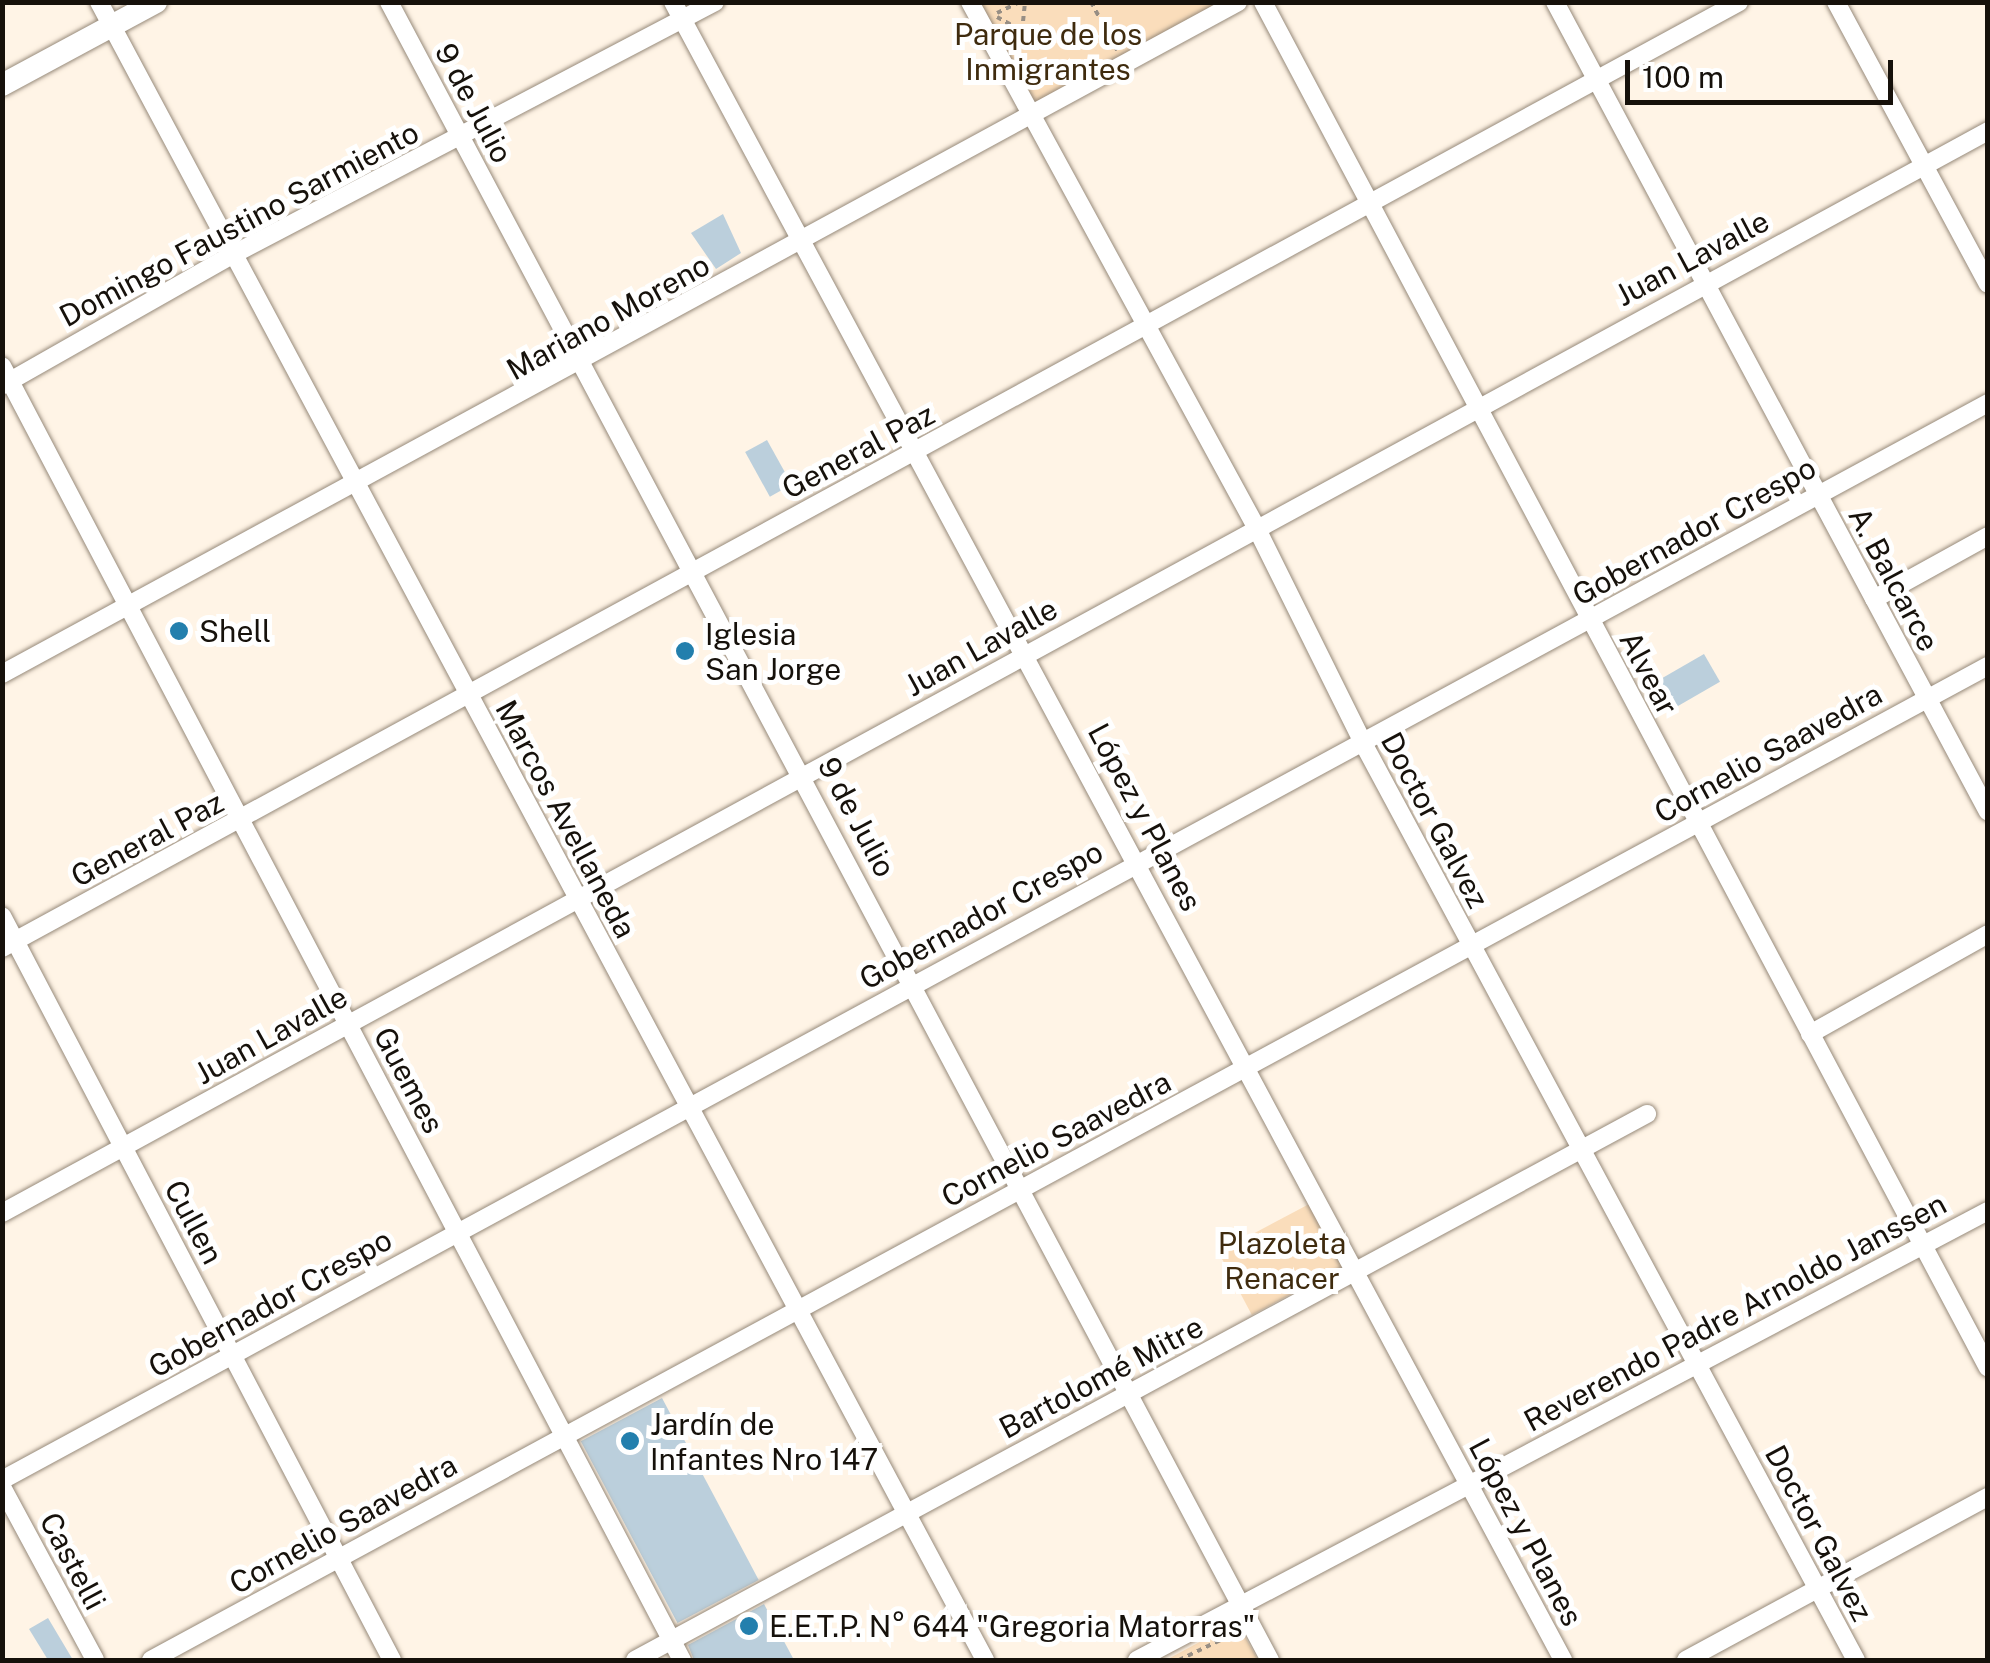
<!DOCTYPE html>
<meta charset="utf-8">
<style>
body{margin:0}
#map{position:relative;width:1990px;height:1663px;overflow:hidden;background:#fff4e6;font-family:"Public Sans",sans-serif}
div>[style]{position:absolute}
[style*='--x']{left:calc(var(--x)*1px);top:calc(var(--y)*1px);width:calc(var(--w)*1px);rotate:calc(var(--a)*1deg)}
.green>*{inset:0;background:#faddbb;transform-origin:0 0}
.building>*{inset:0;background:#bbcfdc;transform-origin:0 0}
.path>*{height:4px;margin-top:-2px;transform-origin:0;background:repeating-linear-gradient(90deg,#978e84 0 5px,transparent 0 10px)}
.roads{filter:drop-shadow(0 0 2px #978a7a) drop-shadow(0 0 2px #978a7a)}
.minor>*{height:18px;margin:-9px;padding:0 9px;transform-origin:9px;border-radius:9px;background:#fff}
.major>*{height:22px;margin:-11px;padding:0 11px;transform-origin:11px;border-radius:11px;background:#fff}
.dots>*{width:28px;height:28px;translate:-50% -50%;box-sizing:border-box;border:5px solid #fff;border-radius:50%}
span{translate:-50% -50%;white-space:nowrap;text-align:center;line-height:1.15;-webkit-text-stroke:10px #fff;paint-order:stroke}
.park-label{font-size:30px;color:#3f2b0e}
.street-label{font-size:30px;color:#16110b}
.poi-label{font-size:30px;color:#16110b}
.left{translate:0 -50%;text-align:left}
.frame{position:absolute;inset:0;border:5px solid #16110b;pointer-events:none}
.scale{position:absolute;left:1625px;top:60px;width:268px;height:45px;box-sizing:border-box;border:5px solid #16110b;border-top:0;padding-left:12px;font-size:30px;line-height:35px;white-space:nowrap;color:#16110b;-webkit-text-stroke:8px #fff;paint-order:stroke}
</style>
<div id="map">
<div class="green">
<div style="clip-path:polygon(970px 3px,1238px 3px,1029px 114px)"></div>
<div style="left:1313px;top:1202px;width:71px;height:107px;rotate:62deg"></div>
<div style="clip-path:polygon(1237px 1622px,1258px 1660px,1166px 1660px)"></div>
</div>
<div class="building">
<div style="clip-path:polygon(723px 214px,741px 253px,716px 269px,691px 233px)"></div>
<div style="left:767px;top:440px;width:51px;height:25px;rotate:61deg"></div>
<div style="left:1704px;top:654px;width:32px;height:57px;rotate:60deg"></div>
<div style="left:662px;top:1398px;width:206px;height:92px;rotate:62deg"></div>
<div style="clip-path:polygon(764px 1604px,794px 1660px,694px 1660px,688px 1645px)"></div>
<div style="clip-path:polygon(48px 1618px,73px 1660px,48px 1660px,29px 1629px)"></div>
</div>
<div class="path">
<div style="--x:1091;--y:2;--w:55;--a:61.6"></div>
<div style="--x:997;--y:13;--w:25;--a:-26"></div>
<div style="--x:997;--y:17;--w:29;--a:29"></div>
<div style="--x:1022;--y:31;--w:29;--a:-84"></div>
<div style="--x:1179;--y:1660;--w:62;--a:-25.7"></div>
</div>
<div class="roads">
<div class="minor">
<div style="--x:99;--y:2;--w:1880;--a:61.88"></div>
<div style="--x:389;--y:2;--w:1878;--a:62.02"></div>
<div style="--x:673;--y:2;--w:1882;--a:61.77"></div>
<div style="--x:970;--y:2;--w:596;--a:61.41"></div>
<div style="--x:1255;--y:525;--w:243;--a:63.6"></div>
<div style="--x:1363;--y:743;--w:1041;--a:61.74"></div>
<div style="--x:1263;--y:2;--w:1546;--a:62.04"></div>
<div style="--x:1555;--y:2;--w:918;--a:61.87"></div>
<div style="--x:1836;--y:2;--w:320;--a:61.7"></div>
<div style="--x:2;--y:366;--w:1462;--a:62.28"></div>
<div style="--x:3;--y:385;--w:266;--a:-29.6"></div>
<div style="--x:234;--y:254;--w:543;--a:-27.65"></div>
<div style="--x:1874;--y:599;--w:130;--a:-28.9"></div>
<div style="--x:2;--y:674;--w:1407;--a:-28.53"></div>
<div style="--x:2;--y:916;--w:840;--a:62.34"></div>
<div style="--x:2;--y:948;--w:1978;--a:-28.57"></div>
<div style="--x:1810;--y:1034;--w:204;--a:-29.3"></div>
<div style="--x:2;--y:1213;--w:2262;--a:-28.58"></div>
<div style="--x:2;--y:1480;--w:2259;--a:-28.47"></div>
<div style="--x:2;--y:1487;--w:196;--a:61.7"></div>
<div style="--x:151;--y:1660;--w:2089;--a:-28.42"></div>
<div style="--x:635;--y:1660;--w:1150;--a:-28.35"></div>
<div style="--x:1137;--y:1660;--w:962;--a:-27.82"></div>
<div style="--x:1686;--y:1660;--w:343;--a:-28.4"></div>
</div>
<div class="major">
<div style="--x:2;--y:85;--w:175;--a:-28.3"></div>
</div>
</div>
<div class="dots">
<div style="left:179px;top:631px;background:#237fad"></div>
<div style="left:685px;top:651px;background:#237fad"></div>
<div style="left:630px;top:1441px;background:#237fad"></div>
<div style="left:749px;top:1626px;background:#237fad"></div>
</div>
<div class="park-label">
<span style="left:1048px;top:51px">Parque de los<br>Inmigrantes</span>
<span style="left:1282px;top:1260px">Plazoleta<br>Renacer</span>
</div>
<div class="street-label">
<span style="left:474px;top:103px;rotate:62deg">9 de Julio</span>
<span style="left:239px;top:224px;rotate:-28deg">Domingo Faustino Sarmiento</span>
<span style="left:1692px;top:258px;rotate:-28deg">Juan Lavalle</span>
<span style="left:608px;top:317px;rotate:-29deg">Mariano Moreno</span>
<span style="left:858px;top:451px;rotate:-28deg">General Paz</span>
<span style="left:1694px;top:531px;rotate:-29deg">Gobernador Crespo</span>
<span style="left:1894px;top:579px;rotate:62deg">A. Balcarce</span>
<span style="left:981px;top:647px;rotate:-29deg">Juan Lavalle</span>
<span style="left:1649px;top:673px;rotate:62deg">Alvear</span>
<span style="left:1768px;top:753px;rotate:-29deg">Cornelio Saavedra</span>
<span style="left:857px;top:817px;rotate:62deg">9 de Julio</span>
<span style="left:1145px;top:817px;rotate:62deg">López y Planes</span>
<span style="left:566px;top:819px;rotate:62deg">Marcos Avellaneda</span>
<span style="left:1435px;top:820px;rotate:62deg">Doctor Galvez</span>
<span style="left:147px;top:839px;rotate:-28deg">General Paz</span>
<span style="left:981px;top:915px;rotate:-29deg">Gobernador Crespo</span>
<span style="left:271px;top:1035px;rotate:-29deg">Juan Lavalle</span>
<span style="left:409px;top:1080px;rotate:62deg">Guemes</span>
<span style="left:1056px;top:1139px;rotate:-28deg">Cornelio Saavedra</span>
<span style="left:194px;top:1222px;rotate:62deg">Cullen</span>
<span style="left:270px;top:1303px;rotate:-29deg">Gobernador Crespo</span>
<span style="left:1735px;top:1312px;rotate:-28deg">Reverendo Padre Arnoldo Janssen</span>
<span style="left:1101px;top:1377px;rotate:-28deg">Bartolomé Mitre</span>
<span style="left:343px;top:1524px;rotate:-29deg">Cornelio Saavedra</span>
<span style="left:1526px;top:1532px;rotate:62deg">López y Planes</span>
<span style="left:1819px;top:1533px;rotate:62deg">Doctor Galvez</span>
<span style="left:73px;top:1561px;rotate:62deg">Castelli</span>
</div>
<div class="poi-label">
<span class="left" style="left:199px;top:631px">Shell</span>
<span class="left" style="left:705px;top:651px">Iglesia<br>San Jorge</span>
<span class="left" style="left:650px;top:1441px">Jardín de<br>Infantes Nro 147</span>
<span class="left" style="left:769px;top:1626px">E.E.T.P. N° 644 "Gregoria Matorras"</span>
</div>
<div class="frame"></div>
<div class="scale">100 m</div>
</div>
